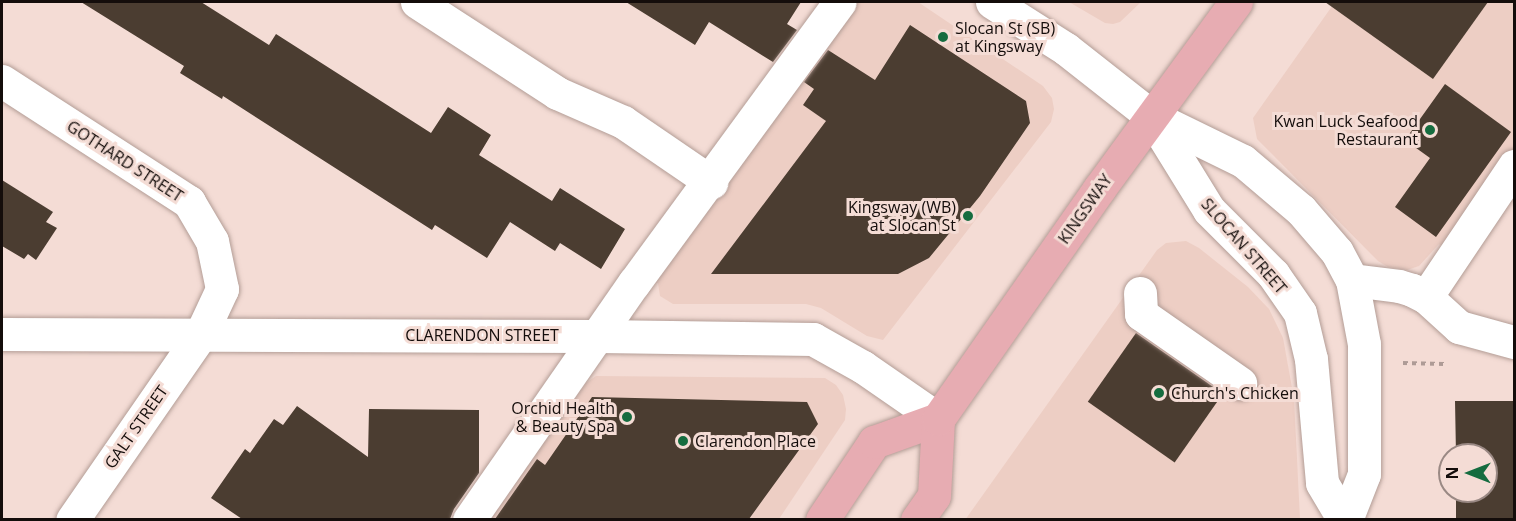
<!DOCTYPE html>
<style>
body{margin:0}
#map{position:relative;width:1516px;height:521px;overflow:hidden;background:#f4dcd5;font-family:"Open Sans",sans-serif}
div>[style]{position:absolute}
[style*='--x']{left:calc(var(--x)*1px);top:calc(var(--y)*1px);width:calc(var(--w)*1px);rotate:calc(var(--a)*1deg)}
.built>*{inset:0;background:#edcec4}
.building>*{inset:0;background:#4b3d31;transform-origin:0 0}
.path>*{height:4px;margin-top:-2px;transform-origin:0;background:repeating-linear-gradient(90deg,#ae9b96 0 4.5px,transparent 0 9px)}
.roads{filter:drop-shadow(0 0 2px #b39d96) drop-shadow(0 0 2px #b39d96)}
.minor>*{height:33px;margin:-16.5px;padding:0 16.5px;transform-origin:16.5px;border-radius:16.5px;background:#fff}
.major>*{height:33px;margin:-16.5px;padding:0 16.5px;transform-origin:16.5px;border-radius:16.5px;background:#e7acb2}
.dots>*{width:16px;height:16px;translate:-50% -50%;box-sizing:border-box;border:3px solid #f4dcd5;border-radius:50%}
span{translate:-50% -50%;white-space:nowrap;text-align:center;line-height:1.15;-webkit-text-stroke:6px #f4dcd5;paint-order:stroke}
.poi-label{font-size:16px;color:#140d0b}
.left{translate:0 -50%;text-align:left}
.right{translate:-100% -50%;text-align:right}
.street-label{font-size:16px;color:#140d0b}
.frame{position:absolute;inset:0;border:3px solid #140d0b;pointer-events:none}
.north{position:absolute;left:1438px;top:443px;width:60px;height:60px;box-sizing:border-box;background:#f4dcd5;border:2px solid #9a8984;border-radius:50%;rotate:270deg;font-size:16px;font-weight:700;line-height:24px;text-align:center;color:#140d0b}
.north::after{content:'';display:block;margin:auto;width:21px;height:27px;background:#156c3f;clip-path:polygon(50% 0,100% 100%,50% 72%,0 100%)}
</style>
<div id="map">
<div class="built">
<div style="clip-path:polygon(840px 2px,918px 2px,1043px 86px,1052px 98px,1054px 109px,1051px 122px,883px 340px,867px 336px,821px 308px,806px 304px,673px 304px,660px 296px,658px 283px,634px 283px)"></div>
<div style="clip-path:polygon(1069px 2px,1141px 2px,1120px 22px,1113px 24px,1105px 23px)"></div>
<div style="clip-path:polygon(1335px 2px,1514px 2px,1514px 166px,1454px 253px,1439px 244px,1419px 266px,1407px 270px,1388px 267px,1378px 261px,1257px 139px,1253px 118px)"></div>
<div style="clip-path:polygon(1186px 241px,1199px 248px,1248px 287px,1269px 309px,1283px 338px,1294px 399px,1300px 519px,965px 520px,1157px 250px,1166px 243px)"></div>
<div style="clip-path:polygon(596px 376px,825px 378px,836px 385px,843px 395px,846px 409px,845px 420px,779px 519px,469px 520px,555px 397px,575px 398px,586px 383px)"></div>
</div>
<div class="building">
<div style="clip-path:polygon(81px 2px,201px 2px,269px 45px,276px 34px,431px 133px,448px 107px,491px 135px,479px 155px,552px 201px,560px 188px,625px 229px,601px 269px,560px 243px,555px 251px,510px 222px,487px 258px,435px 225px,432px 230px,223px 96px,222px 99px,180px 73px,184px 66px)"></div>
<div style="clip-path:polygon(626px 2px,801px 2px,787px 24px,797px 30px,773px 62px,709px 22px,695px 45px)"></div>
<div style="clip-path:polygon(1325px 2px,1488px 2px,1433px 79px)"></div>
<div style="clip-path:polygon(910px 25px,1026px 101px,1030px 123px,980px 196px,929px 258px,898px 274px,711px 274px,826px 121px,803px 105px,814px 89px,804px 82px,828px 50px,875px 80px)"></div>
<div style="clip-path:polygon(1445px 84px,1511px 132px,1436px 237px,1395px 207px,1430px 158px,1405px 140px)"></div>
<div style="clip-path:polygon(2px 180px,53px 212px,46px 222px,57px 228px,36px 260px,28px 254px,24px 259px,2px 246px)"></div>
<div style="left:1136px;top:333px;width:106px;height:84px;rotate:35deg"></div>
<div style="clip-path:polygon(592px 397px,807px 402px,818px 424px,749px 519px,495px 519px,537px 459px,545px 465px)"></div>
<div style="clip-path:polygon(1455px 401px,1515px 401px,1515px 519px,1456px 519px,1456px 491px,1486px 491px,1486px 455px,1456px 455px)"></div>
<div style="clip-path:polygon(297px 406px,368px 457px,369px 409px,479px 410px,479px 473px,454px 509px,450px 519px,242px 519px,211px 498px,245px 449px,250px 453px,274px 419px,283px 425px)"></div>
</div>
<div class="path">
<div style="--x:1403;--y:363;--w:41;--a:1.4"></div>
</div>
<div class="roads">
<div class="minor">
<div style="--x:417;--y:2;--w:167;--a:33"></div>
<div style="--x:557;--y:93;--w:72;--a:23.7"></div>
<div style="--x:623;--y:122;--w:107;--a:34.3"></div>
<div style="--x:992;--y:2;--w:88;--a:32.4"></div>
<div style="--x:1066;--y:49;--w:108;--a:38.2"></div>
<div style="--x:1151;--y:116;--w:102;--a:26.1"></div>
<div style="--x:1243;--y:161;--w:76;--a:40.2"></div>
<div style="--x:1301;--y:210;--w:55;--a:49.4"></div>
<div style="--x:1337;--y:252;--w:32;--a:62"></div>
<div style="--x:1352;--y:280;--w:65;--a:79.4"></div>
<div style="--x:1364;--y:344;--w:130;--a:90"></div>
<div style="--x:1364;--y:474;--w:49;--a:111.4"></div>
<div style="--x:2;--y:81;--w:223;--a:32.9"></div>
<div style="--x:189;--y:202;--w:45;--a:59.5"></div>
<div style="--x:212;--y:241;--w:49;--a:78.2"></div>
<div style="--x:222;--y:289;--w:50;--a:115"></div>
<div style="--x:201;--y:334;--w:226;--a:124.7"></div>
<div style="--x:1151;--y:116;--w:110;--a:58.3"></div>
<div style="--x:1209;--y:210;--w:91;--a:45"></div>
<div style="--x:1273;--y:274;--w:47;--a:55.3"></div>
<div style="--x:1300;--y:313;--w:47;--a:76.6"></div>
<div style="--x:1311;--y:359;--w:124;--a:84.9"></div>
<div style="--x:1322;--y:483;--w:43;--a:59.3"></div>
<div style="--x:1352;--y:280;--w:47;--a:7.3"></div>
<div style="--x:1399;--y:286;--w:14;--a:17"></div>
<div style="--x:1412;--y:290;--w:16;--a:27"></div>
<div style="--x:1426;--y:297;--w:45;--a:42.3"></div>
<div style="--x:1459;--y:327;--w:57;--a:15.3"></div>
<div style="--x:1140;--y:293;--w:21;--a:87"></div>
<div style="--x:1141;--y:314;--w:121;--a:34.9"></div>
<div style="--x:1426;--y:297;--w:158;--a:-56.1"></div>
<div style="--x:2;--y:334;--w:597;--a:0.19"></div>
<div style="--x:599;--y:336;--w:214;--a:0.8"></div>
<div style="--x:813;--y:339;--w:57;--a:29.2"></div>
<div style="--x:863;--y:367;--w:91;--a:34.7"></div>
<div style="--x:469;--y:520;--w:289;--a:-55.2"></div>
<div style="--x:634;--y:283;--w:348;--a:-53.8"></div>
</div>
<div class="major">
<div style="--x:822;--y:520;--w:94;--a:-56.3"></div>
<div style="--x:874;--y:442;--w:68;--a:-19.8"></div>
<div style="--x:917;--y:520;--w:29;--a:-55"></div>
<div style="--x:934;--y:496;--w:77;--a:-87"></div>
<div style="--x:938;--y:419;--w:281;--a:-55"></div>
<div style="--x:1099;--y:189;--w:232;--a:-53.8"></div>
</div>
</div>
<div class="dots">
<div style="left:943px;top:37px;background:#156c3f"></div>
<div style="left:1430px;top:130px;background:#156c3f"></div>
<div style="left:968px;top:216px;background:#156c3f"></div>
<div style="left:1159px;top:393px;background:#156c3f"></div>
<div style="left:627px;top:417px;background:#156c3f"></div>
<div style="left:683px;top:441px;background:#156c3f"></div>
</div>
<div class="poi-label">
<span class="left" style="left:955px;top:37px">Slocan St (SB)<br>at Kingsway</span>
<span class="right" style="left:1418px;top:130px">Kwan Luck Seafood<br>Restaurant</span>
<span class="right" style="left:956px;top:216px">Kingsway (WB)<br>at Slocan St</span>
<span class="left" style="left:1171px;top:393px">Church's Chicken</span>
<span class="right" style="left:615px;top:417px">Orchid Health<br>&amp; Beauty Spa</span>
<span class="left" style="left:695px;top:441px">Clarendon Place</span>
</div>
<div class="street-label">
<span style="left:125px;top:161px;rotate:33deg">GOTHARD STREET</span>
<span style="left:1085px;top:209px;rotate:-55deg">KINGSWAY</span>
<span style="left:1244px;top:246px;rotate:49deg">SLOCAN STREET</span>
<span style="left:482px;top:335px">CLARENDON STREET</span>
<span style="left:136px;top:427px;rotate:-55deg">GALT STREET</span>
</div>
<div class="frame"></div>
<div class="north">N</div>
</div>
